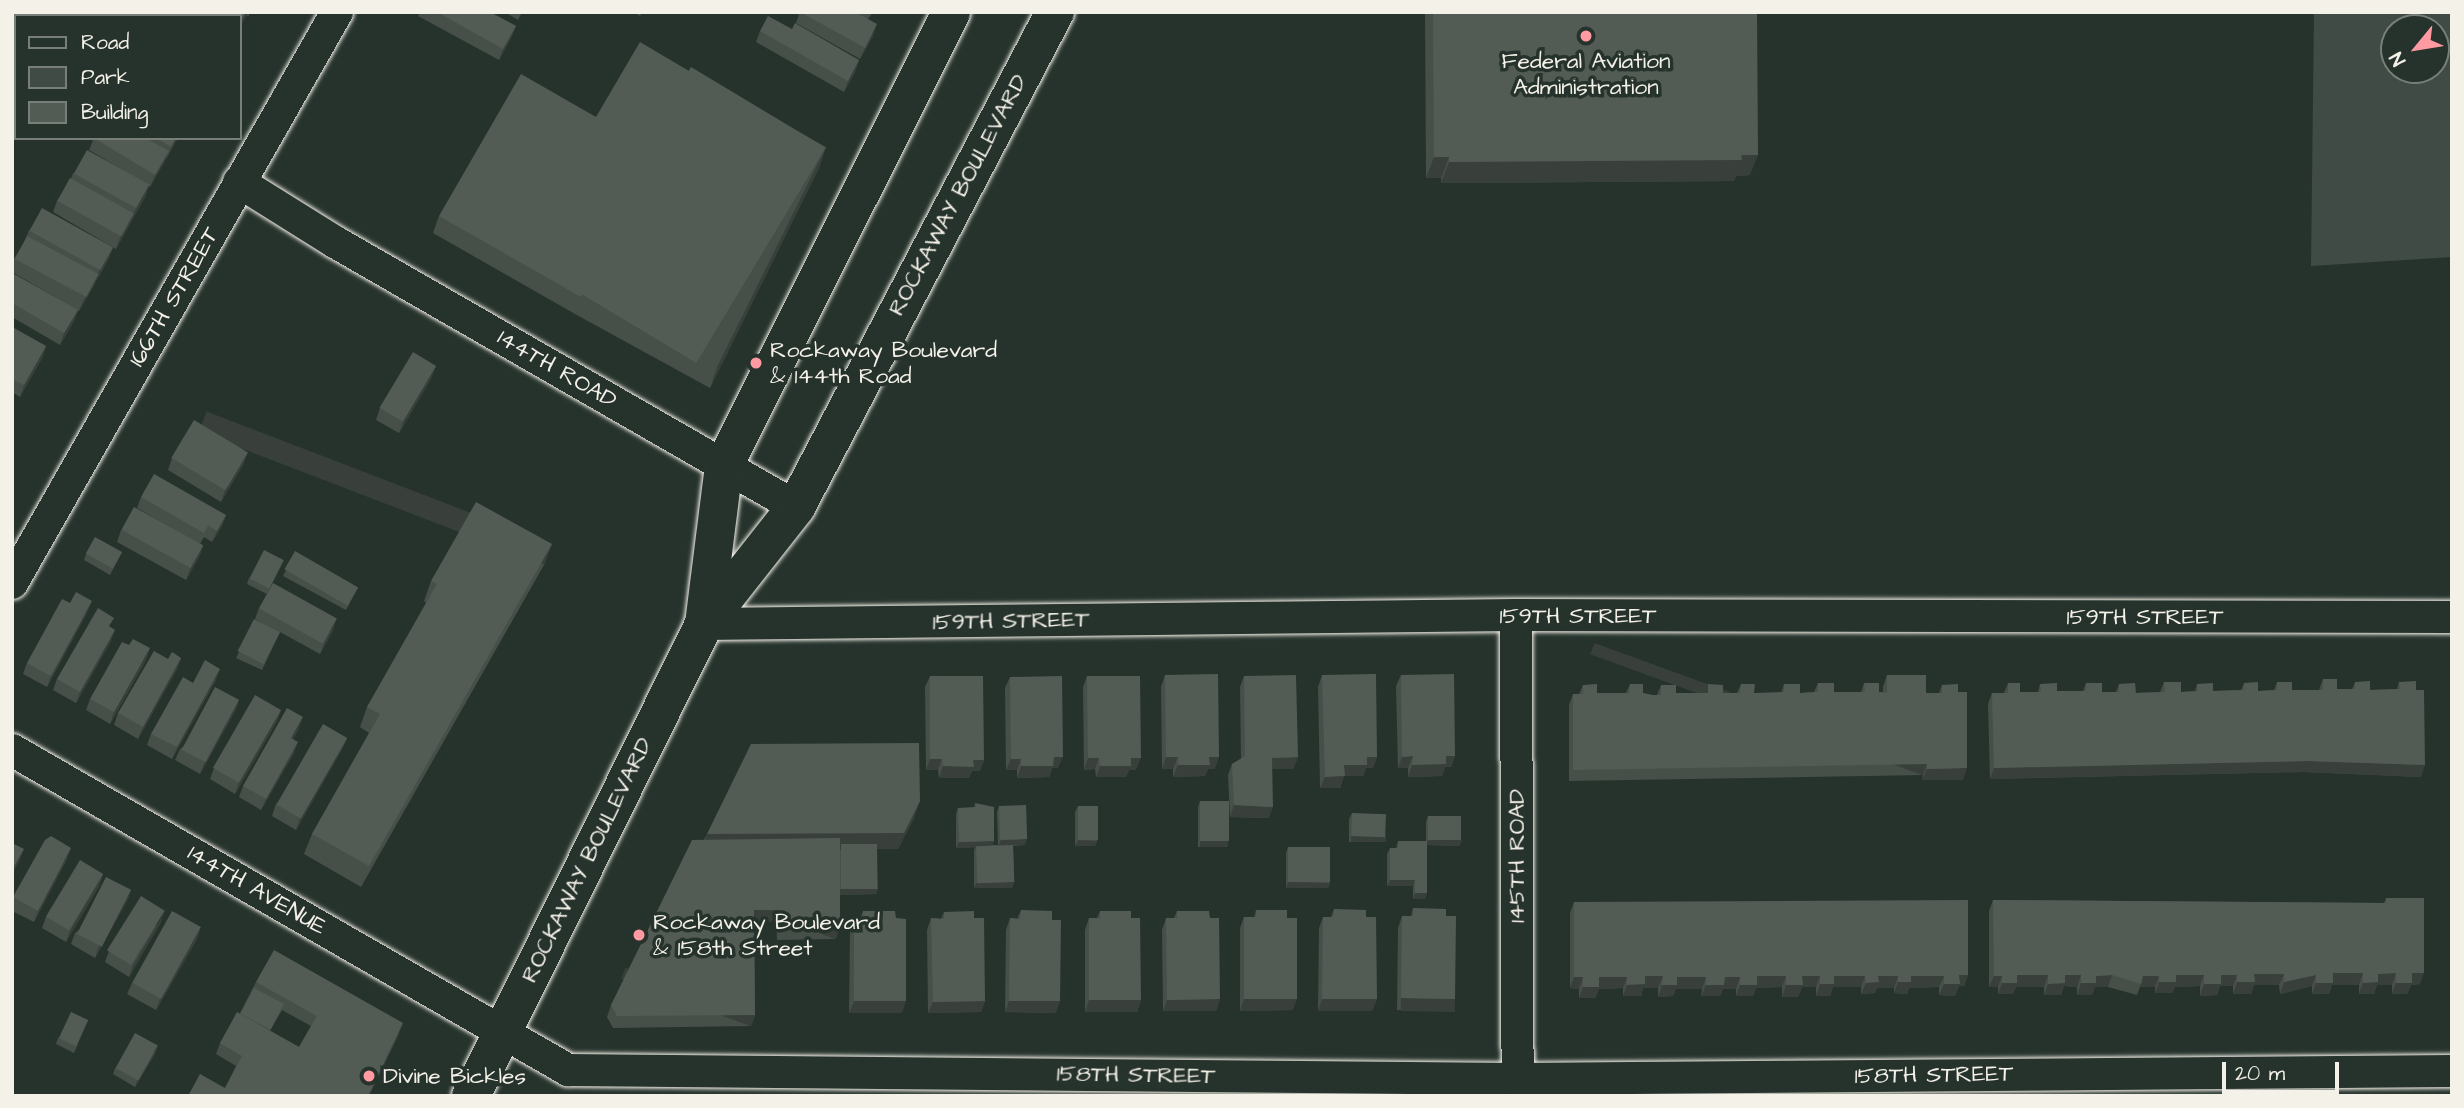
<!DOCTYPE html>
<style>
body{margin:0}
#map{position:relative;width:2464px;height:1108px;overflow:hidden;background:#26332d;font-family:"Architects Daughter",sans-serif}
div>[style]{position:absolute}
[style*='--x']{left:calc(var(--x)*1px);top:calc(var(--y)*1px);width:calc(var(--w)*1px);rotate:calc(var(--a)*1deg)}
.green>*{inset:0;background:#414b45}
.roads{filter:drop-shadow(0 0 2px #f4f1e8) drop-shadow(0 0 2px #f4f1e8)}
.street>*{height:32px;margin:-16px;padding:0 16px;transform-origin:16px;border-radius:16px;background:#26332d}
.primary>*{height:38px;margin:-19px;padding:0 19px;transform-origin:19px;border-radius:19px;background:#26332d}
.wall>*{inset:0;background:#474f49;transform-origin:0 0}
.shaded-wall>*{inset:0;background:#39403c;transform-origin:0 0}
.building>*{inset:0;background:#525c55;transform-origin:0 0}
.dots>*{width:19px;height:19px;translate:-50% -50%;box-sizing:border-box;border:4px solid #26332d;border-radius:50%}
span{translate:-50% -50%;white-space:nowrap;text-align:center;line-height:1.15;-webkit-text-stroke:7px #26332d;paint-order:stroke}
.poi-label{font-size:23px;color:#f4f1e8}
.left{translate:0 -50%;text-align:left}
.street-label{font-size:23px;color:#f4f1e8}
.frame{position:absolute;inset:0;border:14px solid #f4f1e8;pointer-events:none}
.legend{position:absolute;left:14px;top:14px;width:228px;height:126px;box-sizing:border-box;background:#26332d;border:2px solid #787f78;margin:0;padding:9px 12px;list-style:none;font-size:21px;color:#f4f1e8}
.legend li{display:flex;align-items:center;gap:14px;height:35px}
.legend b{width:35px;border:2px solid #787f78}
.north{position:absolute;left:2380px;top:14px;width:70px;height:70px;box-sizing:border-box;background:#26332d;border:2px solid #787f78;border-radius:50%;rotate:240deg;font-size:19px;font-weight:700;line-height:28px;text-align:center;color:#f4f1e8}
.north::after{content:'';display:block;margin:auto;width:24px;height:32px;background:#ff9aa2;clip-path:polygon(50% 0,100% 100%,50% 72%,0 100%)}
.scale{position:absolute;left:2222px;top:1062px;width:117px;height:32px;box-sizing:border-box;border:4px solid #f4f1e8;border-top:0;padding-left:9px;font-size:21px;line-height:24px;white-space:nowrap;color:#f4f1e8;-webkit-text-stroke:5px #26332d;paint-order:stroke}
</style>
<div id="map">
<div class="green">
<div style="clip-path:polygon(evenodd,2314px 12px,2452px 12px,2452px 257px,2311px 266px,2314px 12px,2394px 28px,2436px 28px,2436px 70px,2394px 70px,2394px 28px)"></div>
</div>
<div class="roads">
<div class="street">
<div style="--x:239;--y:182;--w:113;--a:32"></div>
<div style="--x:335;--y:242;--w:532;--a:29.89"></div>
<div style="--x:12;--y:583;--w:657;--a:-60.35"></div>
<div style="--x:1516;--y:615;--w:481;--a:89.8"></div>
<div style="--x:704;--y:624;--w:812;--a:-0.64"></div>
<div style="--x:1516;--y:615;--w:936;--a:0.12"></div>
<div style="--x:12;--y:750;--w:642;--a:29.92"></div>
<div style="--x:568;--y:1070;--w:950;--a:0.54"></div>
<div style="--x:1518;--y:1079;--w:934;--a:-0.49"></div>
</div>
<div class="primary">
<div style="--x:704;--y:624;--w:159;--a:-82.8"></div>
<div style="--x:724;--y:466;--w:508;--a:-63.43"></div>
<div style="--x:471;--y:1096;--w:526;--a:-63.73"></div>
<div style="--x:704;--y:624;--w:149;--a:-51.8"></div>
<div style="--x:796;--y:507;--w:559;--a:-62.38"></div>
</div>
</div>
<div class="wall">
<div style="left:151px;top:12px;width:98px;height:4px"></div>
<div style="clip-path:polygon(420px 12px,494px 12px,493px 14px,516px 26px,511px 38px,499px 60px,418px 16px)"></div>
<div style="clip-path:polygon(505px 12px,522px 12px,518px 20px)"></div>
<div style="clip-path:polygon(633px 12px,642px 12px,640px 16px)"></div>
<div style="clip-path:polygon(794px 12px,873px 12px,868px 19px,873px 36px,860px 59px,796px 23px,799px 15px)"></div>
<div style="clip-path:polygon(1425px 12px,1757px 12px,1750px 175px,1736px 176px,1734px 181px,1441px 183px,1441px 178px,1426px 178px)"></div>
<div style="clip-path:polygon(792px 29px,859px 60px,855px 72px,844px 92px,756px 42px,760px 31px)"></div>
<div style="clip-path:polygon(689px 71px,826px 147px,819px 168px,710px 388px,575px 314px,433px 233px,439px 216px,596px 117px)"></div>
<div style="clip-path:polygon(94px 138px,178px 138px,150px 187px,149px 186px,145px 197px,116px 249px,53px 212px,57px 201px,71px 179px,73px 173px,124px 171px,89px 150px)"></div>
<div style="clip-path:polygon(29px 230px,113px 248px,108px 260px,79px 311px,12px 272px,12px 263px,14px 259px,25px 241px)"></div>
<div style="clip-path:polygon(12px 273px,78px 310px,74px 321px,60px 345px,12px 317px)"></div>
<div style="clip-path:polygon(12px 327px,46px 346px,42px 358px,20px 397px,12px 392px)"></div>
<div style="clip-path:polygon(432px 377px,399px 433px,376px 420px,380px 408px)"></div>
<div style="clip-path:polygon(172px 458px,244px 463px,221px 502px,168px 470px)"></div>
<div style="clip-path:polygon(141px 497px,226px 515px,222px 526px,212px 542px,204px 537px,200px 544px,203px 546px,199px 557px,186px 580px,117px 542px,121px 530px,183px 535px,137px 508px)"></div>
<div style="clip-path:polygon(552px 544px,544px 565px,361px 887px,304px 854px,312px 834px,369px 733px,360px 727px,367px 707px,426px 603px,424px 601px,431px 581px)"></div>
<div style="clip-path:polygon(122px 552px,110px 575px,84px 560px,86px 554px)"></div>
<div style="clip-path:polygon(284px 560px,267px 594px,247px 584px,249px 578px)"></div>
<div style="clip-path:polygon(286px 570px,358px 587px,346px 610px,283px 576px)"></div>
<div style="clip-path:polygon(259px 608px,333px 630px,320px 654px,280px 632px,262px 670px,236px 658px,239px 652px,265px 625px,255px 619px)"></div>
<div style="clip-path:polygon(87px 613px,47px 687px,23px 674px,27px 663px)"></div>
<div style="clip-path:polygon(110px 627px,111px 641px,76px 703px,53px 690px,57px 679px)"></div>
<div style="clip-path:polygon(181px 658px,177px 669px,138px 739px,114px 725px,118px 713px,168px 659px)"></div>
<div style="clip-path:polygon(146px 660px,110px 724px,86px 710px,90px 699px)"></div>
<div style="clip-path:polygon(1165px 675px,1215px 769px,1208px 769px,1205px 776px,1173px 777px,1173px 769px,1162px 769px,1161px 687px)"></div>
<div style="clip-path:polygon(1322px 675px,1377px 757px,1373px 768px,1366px 768px,1363px 776px,1344px 776px,1340px 788px,1320px 788px,1318px 687px)"></div>
<div style="clip-path:polygon(1401px 675px,1455px 756px,1451px 767px,1445px 767px,1442px 776px,1408px 777px,1408px 768px,1398px 768px,1396px 686px)"></div>
<div style="clip-path:polygon(1887px 675px,1926px 693px,1939px 693px,1942px 685px,1963px 780px,1922px 780px,1923px 775px,1569px 781px,1569px 705px,1573px 694px,1579px 694px,1583px 685px,1597px 693px,1626px 693px,1630px 684px,1643px 693px,1652px 695px,1657px 695px,1661px 685px,1676px 693px,1705px 693px,1708px 684px,1723px 693px,1737px 693px,1741px 684px,1754px 693px,1781px 693px,1784px 684px,1800px 693px,1814px 692px,1818px 683px,1834px 692px,1861px 692px,1864px 683px,1879px 692px,1883px 692px,1883px 687px)"></div>
<div style="clip-path:polygon(930px 676px,984px 760px,980px 771px,972px 771px,969px 778px,939px 778px,938px 770px,926px 770px,925px 687px)"></div>
<div style="clip-path:polygon(1087px 676px,1136px 770px,1129px 770px,1126px 777px,1096px 777px,1095px 769px,1084px 770px,1083px 687px)"></div>
<div style="clip-path:polygon(1244px 676px,1298px 757px,1293px 769px,1272px 769px,1269px 818px,1230px 817px,1228px 775px,1232px 764px,1241px 759px,1240px 687px)"></div>
<div style="clip-path:polygon(1010px 677px,1058px 768px,1052px 768px,1049px 777px,1017px 778px,1017px 770px,1006px 770px,1005px 688px)"></div>
<div style="clip-path:polygon(2323px 679px,2337px 689px,2352px 689px,2355px 682px,2370px 690px,2397px 689px,2399px 682px,2416px 690px,2421px 777px,2304px 772px,1990px 779px,1988px 704px,1992px 693px,2004px 693px,2008px 683px,2020px 692px,2038px 692px,2040px 684px,2057px 691px,2083px 691px,2086px 683px,2102px 692px,2116px 692px,2119px 684px,2136px 693px,2160px 692px,2164px 682px,2181px 692px,2195px 691px,2197px 684px,2213px 691px,2241px 690px,2244px 683px,2258px 691px,2274px 690px,2277px 682px,2292px 690px,2319px 690px)"></div>
<div style="clip-path:polygon(216px 680px,172px 759px,147px 745px,151px 734px,193px 683px)"></div>
<div style="clip-path:polygon(239px 700px,235px 711px,200px 774px,175px 760px,180px 749px)"></div>
<div style="clip-path:polygon(281px 710px,277px 721px,235px 794px,210px 779px,214px 768px)"></div>
<div style="clip-path:polygon(299px 728px,293px 739px,294px 753px,261px 810px,239px 797px,243px 786px)"></div>
<div style="clip-path:polygon(347px 738px,342px 749px,296px 830px,272px 816px,276px 804px)"></div>
<div style="clip-path:polygon(1200px 801px,1228px 841px,1226px 847px,1198px 847px,1198px 807px)"></div>
<div style="clip-path:polygon(975px 803px,994px 841px,992px 845px,998px 845px,997px 812px,999px 806px,1025px 845px,1013px 846px,1014px 882px,1012px 888px,974px 888px,974px 851px,975px 847px,956px 848px,956px 814px,958px 808px,974px 808px)"></div>
<div style="clip-path:polygon(1078px 806px,1097px 841px,1095px 846px,1075px 846px,1075px 812px)"></div>
<div style="clip-path:polygon(1352px 813px,1384px 842px,1349px 842px,1349px 819px)"></div>
<div style="clip-path:polygon(1428px 816px,1462px 840px,1459px 846px,1427px 845px,1425px 899px,1413px 899px,1413px 886px,1387px 886px,1387px 854px,1390px 848px,1396px 848px,1398px 841px,1426px 841px,1426px 822px)"></div>
<div style="clip-path:polygon(914px 818px,898px 849px,877px 849px,878px 889px,876px 894px,840px 895px,836px 939px,777px 940px,776px 921px,754px 922px,755px 1015px,751px 1026px,613px 1028px,607px 1017px,611px 1005px,707px 834px)"></div>
<div style="clip-path:polygon(1288px 847px,1330px 883px,1328px 888px,1286px 888px,1286px 853px)"></div>
<div style="clip-path:polygon(67px 859px,34px 922px,12px 911px,13px 897px)"></div>
<div style="clip-path:polygon(103px 874px,99px 886px,66px 942px,42px 928px,46px 917px)"></div>
<div style="clip-path:polygon(131px 890px,127px 901px,95px 958px,71px 944px,75px 933px)"></div>
<div style="clip-path:polygon(2386px 898px,2420px 984px,2411px 985px,2407px 994px,2392px 994px,2392px 985px,2377px 985px,2374px 994px,2359px 994px,2359px 985px,2332px 985px,2329px 994px,2312px 994px,2312px 986px,2280px 994px,2279px 985px,2254px 985px,2251px 994px,2233px 994px,2233px 986px,2220px 986px,2217px 995px,2200px 996px,2200px 986px,2175px 987px,2172px 993px,2155px 993px,2155px 987px,2140px 987px,2137px 995px,2108px 987px,2095px 987px,2092px 995px,2077px 995px,2077px 987px,2064px 986px,2061px 995px,2044px 995px,2044px 987px,2016px 987px,2013px 994px,1998px 994px,1998px 987px,1989px 987px,1989px 911px,1993px 900px,2384px 903px)"></div>
<div style="clip-path:polygon(1574px 902px,1968px 975px,1964px 986px,1959px 986px,1955px 996px,1939px 995px,1939px 987px,1909px 988px,1907px 994px,1894px 993px,1894px 988px,1877px 988px,1875px 993px,1861px 994px,1861px 987px,1833px 987px,1830px 996px,1816px 996px,1816px 987px,1802px 987px,1798px 997px,1782px 997px,1782px 987px,1756px 988px,1753px 996px,1736px 996px,1736px 989px,1723px 989px,1720px 996px,1701px 996px,1702px 989px,1676px 989px,1673px 996px,1658px 997px,1658px 988px,1643px 988px,1641px 996px,1623px 996px,1623px 988px,1599px 989px,1595px 998px,1579px 998px,1579px 989px,1570px 988px,1570px 913px)"></div>
<div style="clip-path:polygon(1413px 908px,1446px 916px,1455px 999px,1451px 1011px,1397px 1010px,1398px 928px,1402px 916px,1411px 916px)"></div>
<div style="clip-path:polygon(1334px 909px,1366px 917px,1377px 999px,1372px 1011px,1318px 1011px,1319px 928px,1323px 917px,1331px 917px)"></div>
<div style="clip-path:polygon(1021px 910px,1056px 1013px,1005px 1012px,1006px 930px,1010px 918px,1017px 919px)"></div>
<div style="clip-path:polygon(1256px 910px,1293px 1010px,1240px 1011px,1240px 928px,1244px 917px,1254px 917px)"></div>
<div style="clip-path:polygon(863px 911px,902px 1013px,849px 1013px,850px 930px,854px 919px,860px 919px)"></div>
<div style="clip-path:polygon(1100px 911px,1131px 918px,1141px 1000px,1137px 1012px,1085px 1012px,1085px 930px,1089px 918px,1097px 918px)"></div>
<div style="clip-path:polygon(1177px 911px,1220px 999px,1216px 1011px,1163px 1011px,1162px 930px,1166px 918px,1174px 918px)"></div>
<div style="clip-path:polygon(944px 912px,974px 918px,985px 1001px,981px 1012px,928px 1013px,927px 930px,931px 918px,941px 919px)"></div>
<div style="clip-path:polygon(161px 922px,129px 977px,105px 962px,109px 951px)"></div>
<div style="clip-path:polygon(197px 939px,156px 1010px,127px 994px,132px 983px)"></div>
<div style="clip-path:polygon(evenodd,256px 982px,399px 1034px,369px 1096px,188px 1096px,225px 1088px,236px 1066px,216px 1054px,220px 1043px,240px 1013px,256px 982px,282px 1010px,311px 1026px,299px 1047px,270px 1031px,282px 1010px)"></div>
<div style="clip-path:polygon(88px 1020px,74px 1053px,56px 1044px,58px 1038px)"></div>
<div style="clip-path:polygon(156px 1052px,135px 1087px,113px 1074px,115px 1068px)"></div>
</div>
<div class="shaded-wall">
<div style="clip-path:polygon(246px 12px,249px 12px,240px 27px,240px 23px)"></div>
<div style="clip-path:polygon(877px 24px,873px 36px,860px 59px,865px 48px)"></div>
<div style="clip-path:polygon(516px 26px,511px 38px,499px 60px,503px 49px)"></div>
<div style="clip-path:polygon(859px 60px,855px 72px,844px 92px,848px 81px)"></div>
<div style="clip-path:polygon(176px 138px,178px 138px,167px 158px,171px 147px)"></div>
<div style="clip-path:polygon(826px 147px,819px 168px,710px 388px,717px 367px)"></div>
<div style="clip-path:polygon(169px 151px,164px 163px,150px 187px,155px 175px)"></div>
<div style="clip-path:polygon(1758px 155px,1750px 175px,1736px 176px,1734px 181px,1441px 183px,1449px 162px)"></div>
<div style="clip-path:polygon(1434px 157px,1449px 157px,1441px 178px,1426px 178px)"></div>
<div style="clip-path:polygon(149px 185px,145px 197px,116px 249px,120px 237px)"></div>
<div style="clip-path:polygon(113px 248px,108px 260px,95px 283px,99px 271px)"></div>
<div style="clip-path:polygon(98px 274px,94px 286px,79px 311px,84px 299px)"></div>
<div style="clip-path:polygon(78px 310px,74px 321px,60px 345px,64px 333px)"></div>
<div style="clip-path:polygon(46px 346px,42px 358px,20px 397px,24px 385px)"></div>
<div style="clip-path:polygon(436px 366px,432px 377px,399px 433px,403px 422px)"></div>
<div style="clip-path:polygon(248px 452px,244px 463px,221px 502px,225px 490px)"></div>
<div style="clip-path:polygon(226px 515px,222px 526px,212px 542px,217px 531px)"></div>
<div style="left:552px;top:544px;width:22px;height:370px;rotate:111deg"></div>
<div style="clip-path:polygon(203px 546px,199px 557px,186px 580px,190px 569px)"></div>
<div style="clip-path:polygon(92px 601px,87px 613px,47px 687px,51px 676px)"></div>
<div style="clip-path:polygon(337px 618px,333px 630px,320px 654px,324px 643px)"></div>
<div style="clip-path:polygon(115px 630px,111px 641px,76px 703px,80px 692px)"></div>
<div style="clip-path:polygon(150px 648px,146px 660px,110px 724px,114px 712px)"></div>
<div style="clip-path:polygon(181px 658px,177px 669px,138px 739px,143px 727px)"></div>
<div style="clip-path:polygon(220px 669px,216px 680px,172px 759px,177px 747px)"></div>
<div style="clip-path:polygon(239px 700px,235px 711px,200px 774px,204px 763px)"></div>
<div style="clip-path:polygon(281px 710px,277px 721px,235px 794px,239px 782px)"></div>
<div style="clip-path:polygon(303px 717px,299px 728px,287px 749px,291px 738px)"></div>
<div style="clip-path:polygon(347px 738px,342px 749px,296px 830px,300px 818px)"></div>
<div style="clip-path:polygon(298px 742px,294px 753px,261px 810px,266px 799px)"></div>
<div style="clip-path:polygon(1413px 756px,1408px 768px,1398px 768px,1402px 757px)"></div>
<div style="clip-path:polygon(1446px 756px,1455px 756px,1451px 767px,1445px 767px,1442px 776px,1408px 777px,1412px 765px)"></div>
<div style="clip-path:polygon(1054px 757px,1063px 757px,1058px 768px,1052px 768px,1049px 777px,1017px 778px,1021px 766px)"></div>
<div style="clip-path:polygon(1166px 757px,1178px 757px,1173px 769px,1162px 769px)"></div>
<div style="clip-path:polygon(1209px 757px,1219px 757px,1215px 769px,1208px 769px,1205px 776px,1173px 777px,1178px 765px)"></div>
<div style="clip-path:polygon(1298px 757px,1293px 769px,1268px 769px,1272px 758px)"></div>
<div style="clip-path:polygon(1367px 757px,1377px 757px,1373px 768px,1366px 768px,1363px 776px,1344px 776px,1340px 788px,1320px 788px,1325px 777px,1344px 765px)"></div>
<div style="clip-path:polygon(1088px 758px,1099px 758px,1095px 769px,1084px 770px)"></div>
<div style="clip-path:polygon(1131px 758px,1141px 758px,1136px 770px,1129px 770px,1126px 777px,1096px 777px,1100px 766px)"></div>
<div style="clip-path:polygon(930px 759px,942px 759px,938px 770px,926px 770px)"></div>
<div style="clip-path:polygon(1011px 759px,1021px 759px,1017px 770px,1006px 770px)"></div>
<div style="clip-path:polygon(973px 760px,984px 760px,980px 771px,972px 771px,969px 778px,939px 778px,943px 766px)"></div>
<div style="clip-path:polygon(2308px 761px,2425px 765px,2421px 777px,2304px 772px,1990px 779px,1994px 768px)"></div>
<div style="left:1927px;top:764px;width:12px;height:354px;rotate:110deg"></div>
<div style="clip-path:polygon(1967px 768px,1963px 780px,1922px 780px,1927px 769px)"></div>
<div style="clip-path:polygon(920px 801px,914px 818px,898px 849px,701px 851px,707px 834px)"></div>
<div style="clip-path:polygon(1234px 805px,1273px 807px,1269px 818px,1230px 817px)"></div>
<div style="left:1351px;top:836px;width:35px;height:6px"></div>
<div style="clip-path:polygon(1027px 839px,1025px 845px,998px 846px,1001px 840px)"></div>
<div style="clip-path:polygon(1078px 840px,1097px 841px,1095px 846px,1075px 846px)"></div>
<div style="clip-path:polygon(1428px 840px,1462px 840px,1459px 846px,1426px 845px)"></div>
<div style="clip-path:polygon(994px 841px,992px 847px,956px 848px,959px 842px)"></div>
<div style="left:1200px;top:841px;width:28px;height:6px"></div>
<div style="clip-path:polygon(71px 848px,67px 859px,34px 922px,38px 911px)"></div>
<div style="clip-path:polygon(24px 849px,20px 860px,12px 874px,12px 870px)"></div>
<div style="clip-path:polygon(103px 874px,99px 886px,66px 942px,70px 930px)"></div>
<div style="clip-path:polygon(1390px 880px,1415px 880px,1413px 886px,1387px 886px)"></div>
<div style="clip-path:polygon(1014px 882px,1012px 888px,974px 888px,976px 883px)"></div>
<div style="clip-path:polygon(1288px 882px,1330px 883px,1328px 888px,1286px 888px)"></div>
<div style="clip-path:polygon(840px 889px,878px 889px,876px 894px,838px 895px)"></div>
<div style="clip-path:polygon(131px 890px,127px 901px,95px 958px,99px 946px)"></div>
<div style="clip-path:polygon(1415px 893px,1427px 893px,1425px 899px,1413px 899px)"></div>
<div style="clip-path:polygon(754px 910px,780px 910px,776px 921px,749px 922px)"></div>
<div style="clip-path:polygon(165px 911px,161px 922px,129px 977px,133px 965px)"></div>
<div style="clip-path:polygon(201px 927px,197px 939px,156px 1010px,160px 999px)"></div>
<div style="left:840px;top:928px;width:12px;height:59px;rotate:110deg"></div>
<div style="clip-path:polygon(2333px 973px,2363px 973px,2359px 985px,2332px 985px,2329px 994px,2312px 994px,2316px 983px)"></div>
<div style="clip-path:polygon(2396px 973px,2392px 985px,2377px 985px,2374px 994px,2359px 994px,2363px 983px,2378px 974px)"></div>
<div style="clip-path:polygon(2412px 973px,2424px 973px,2420px 984px,2411px 985px,2407px 994px,2392px 994px,2396px 983px)"></div>
<div style="clip-path:polygon(2254px 974px,2284px 974px,2279px 985px,2254px 985px,2251px 994px,2233px 994px,2237px 982px)"></div>
<div style="clip-path:polygon(1959px 975px,1968px 975px,1964px 986px,1959px 986px,1955px 996px,1939px 995px,1944px 984px)"></div>
<div style="clip-path:polygon(2017px 975px,2048px 975px,2044px 987px,2016px 987px,2013px 994px,1998px 994px,2002px 983px)"></div>
<div style="clip-path:polygon(2065px 975px,2081px 975px,2077px 987px,2064px 986px,2061px 995px,2044px 995px,2048px 984px)"></div>
<div style="clip-path:polygon(2112px 975px,2108px 987px,2095px 987px,2092px 995px,2077px 995px,2081px 983px,2096px 976px)"></div>
<div style="clip-path:polygon(2176px 975px,2204px 975px,2200px 986px,2175px 987px,2172px 993px,2155px 993px,2159px 982px)"></div>
<div style="clip-path:polygon(2221px 975px,2237px 975px,2233px 986px,2220px 986px,2217px 995px,2200px 996px,2204px 984px)"></div>
<div style="clip-path:polygon(2316px 975px,2312px 986px,2280px 994px,2284px 982px)"></div>
<div style="clip-path:polygon(1645px 976px,1663px 976px,1658px 988px,1643px 988px,1641px 996px,1623px 996px,1627px 985px)"></div>
<div style="clip-path:polygon(1757px 976px,1786px 976px,1782px 987px,1756px 988px,1753px 996px,1736px 996px,1740px 985px)"></div>
<div style="clip-path:polygon(1802px 976px,1820px 976px,1816px 987px,1802px 987px,1798px 997px,1782px 997px,1786px 985px)"></div>
<div style="clip-path:polygon(1834px 976px,1865px 976px,1861px 987px,1833px 987px,1830px 996px,1816px 996px,1820px 984px)"></div>
<div style="clip-path:polygon(1878px 976px,1898px 976px,1894px 988px,1877px 988px,1875px 993px,1861px 994px,1866px 983px)"></div>
<div style="clip-path:polygon(1911px 976px,1944px 976px,1939px 987px,1909px 988px,1907px 994px,1894px 993px,1898px 982px)"></div>
<div style="clip-path:polygon(1994px 976px,2002px 976px,1998px 987px,1989px 987px)"></div>
<div style="clip-path:polygon(2143px 976px,2159px 976px,2155px 987px,2140px 987px)"></div>
<div style="clip-path:polygon(1574px 977px,1583px 977px,1579px 989px,1570px 988px)"></div>
<div style="clip-path:polygon(1599px 977px,1627px 977px,1623px 988px,1599px 989px,1595px 998px,1579px 998px,1583px 987px)"></div>
<div style="clip-path:polygon(1677px 977px,1706px 977px,1702px 989px,1676px 989px,1673px 996px,1658px 997px,1662px 985px)"></div>
<div style="clip-path:polygon(1725px 977px,1740px 977px,1736px 989px,1723px 989px,1720px 996px,1701px 996px,1706px 985px)"></div>
<div style="left:1401px;top:998px;width:54px;height:13px;rotate:1deg"></div>
<div style="clip-path:polygon(1220px 999px,1216px 1011px,1163px 1011px,1167px 1000px)"></div>
<div style="clip-path:polygon(1244px 999px,1297px 999px,1293px 1010px,1240px 1011px)"></div>
<div style="clip-path:polygon(1322px 999px,1377px 999px,1372px 1011px,1318px 1011px)"></div>
<div style="clip-path:polygon(1089px 1000px,1141px 1000px,1137px 1012px,1085px 1012px)"></div>
<div style="clip-path:polygon(854px 1001px,906px 1001px,902px 1013px,849px 1013px)"></div>
<div style="clip-path:polygon(985px 1001px,981px 1012px,928px 1013px,933px 1002px)"></div>
<div style="clip-path:polygon(1009px 1001px,1060px 1001px,1056px 1013px,1005px 1012px)"></div>
<div style="left:755px;top:1015px;width:12px;height:138px;rotate:110deg"></div>
<div style="clip-path:polygon(403px 1023px,399px 1034px,369px 1096px,368px 1096px)"></div>
<div style="clip-path:polygon(158px 1046px,156px 1052px,135px 1087px,137px 1081px)"></div>
</div>
<div class="building">
<div style="clip-path:polygon(159px 12px,214px 12px,219px 16px,165px 16px)"></div>
<div style="clip-path:polygon(222px 12px,246px 12px,240px 23px,240px 16px,228px 16px)"></div>
<div style="clip-path:polygon(437px 12px,490px 12px,516px 26px,503px 49px)"></div>
<div style="clip-path:polygon(800px 12px,855px 12px,877px 24px,865px 48px)"></div>
<div style="clip-path:polygon(1433px 12px,1757px 12px,1758px 155px,1741px 155px,1742px 160px,1449px 162px,1449px 157px,1434px 157px)"></div>
<div style="clip-path:polygon(768px 16px,792px 29px,795px 23px,859px 60px,848px 81px,760px 31px)"></div>
<div style="clip-path:polygon(640px 42px,689px 71px,581px 297px,439px 216px,521px 74px,596px 117px)"></div>
<div style="left:691px;top:67px;width:157px;height:251px;rotate:31deg"></div>
<div style="clip-path:polygon(94px 138px,145px 138px,169px 151px,155px 175px)"></div>
<div style="clip-path:polygon(156px 138px,176px 138px,171px 147px)"></div>
<div style="left:87px;top:150px;width:71px;height:27px;rotate:29deg"></div>
<div style="left:70px;top:178px;width:73px;height:26px;rotate:29deg"></div>
<div style="left:42px;top:208px;width:81px;height:26px;rotate:29deg"></div>
<div style="left:27px;top:236px;width:81px;height:26px;rotate:28deg"></div>
<div style="clip-path:polygon(12px 273px,78px 310px,64px 333px,12px 303px)"></div>
<div style="clip-path:polygon(12px 327px,46px 346px,24px 385px,12px 379px)"></div>
<div style="left:413px;top:352px;width:27px;height:65px;rotate:31deg"></div>
<div style="left:194px;top:420px;width:63px;height:44px;rotate:31deg"></div>
<div style="clip-path:polygon(154px 474px,226px 515px,217px 531px,208px 525px,204px 533px,141px 497px)"></div>
<div style="clip-path:polygon(476px 502px,552px 544px,369px 866px,312px 834px,380px 714px,367px 707px,437px 584px,431px 581px)"></div>
<div style="left:134px;top:507px;width:79px;height:26px;rotate:29deg"></div>
<div style="left:95px;top:537px;width:31px;height:19px;rotate:29deg"></div>
<div style="left:264px;top:550px;width:22px;height:32px;rotate:27deg"></div>
<div style="left:295px;top:551px;width:73px;height:21px;rotate:30deg"></div>
<div style="left:273px;top:583px;width:73px;height:29px;rotate:29deg"></div>
<div style="clip-path:polygon(76px 592px,92px 601px,51px 676px,27px 663px,62px 599px,70px 603px)"></div>
<div style="clip-path:polygon(98px 608px,114px 618px,109px 626px,115px 630px,80px 692px,57px 679px)"></div>
<div style="left:254px;top:619px;width:29px;height:36px;rotate:27deg"></div>
<div style="clip-path:polygon(133px 639px,150px 648px,114px 712px,90px 699px,122px 642px,129px 645px)"></div>
<div style="clip-path:polygon(154px 651px,168px 659px,172px 652px,181px 658px,143px 727px,118px 713px)"></div>
<div style="clip-path:polygon(205px 660px,220px 669px,177px 747px,151px 734px,183px 677px,193px 683px)"></div>
<div style="clip-path:polygon(1218px 674px,1219px 757px,1209px 757px,1210px 765px,1178px 765px,1178px 757px,1166px 757px,1165px 675px)"></div>
<div style="clip-path:polygon(1376px 674px,1377px 757px,1367px 757px,1367px 765px,1344px 765px,1345px 776px,1325px 777px,1322px 675px)"></div>
<div style="clip-path:polygon(1454px 674px,1455px 756px,1446px 756px,1446px 764px,1412px 765px,1413px 756px,1402px 757px,1401px 675px)"></div>
<div style="clip-path:polygon(1296px 675px,1298px 757px,1272px 758px,1273px 807px,1234px 805px,1232px 764px,1245px 756px,1244px 676px)"></div>
<div style="clip-path:polygon(1887px 675px,1926px 675px,1926px 693px,1942px 693px,1942px 685px,1958px 684px,1958px 692px,1967px 692px,1967px 768px,1927px 769px,1927px 764px,1573px 770px,1573px 694px,1583px 694px,1583px 685px,1597px 684px,1597px 693px,1629px 693px,1630px 684px,1643px 684px,1643px 693px,1652px 695px,1661px 695px,1661px 685px,1676px 685px,1676px 693px,1708px 693px,1708px 684px,1723px 685px,1723px 693px,1740px 693px,1741px 684px,1755px 684px,1754px 693px,1784px 692px,1784px 684px,1800px 684px,1800px 693px,1818px 692px,1818px 683px,1834px 683px,1834px 692px,1865px 692px,1864px 683px,1879px 683px,1879px 692px,1887px 693px)"></div>
<div style="clip-path:polygon(930px 676px,983px 676px,984px 760px,973px 760px,974px 767px,943px 766px,942px 759px,930px 759px)"></div>
<div style="clip-path:polygon(1062px 676px,1063px 757px,1054px 757px,1053px 766px,1021px 766px,1021px 759px,1011px 759px,1010px 677px)"></div>
<div style="clip-path:polygon(1087px 676px,1140px 676px,1141px 758px,1131px 758px,1131px 766px,1100px 766px,1099px 758px,1088px 758px)"></div>
<div style="clip-path:polygon(2323px 679px,2337px 679px,2337px 689px,2355px 689px,2355px 682px,2370px 681px,2370px 690px,2400px 689px,2399px 682px,2416px 681px,2416px 690px,2424px 690px,2425px 765px,2308px 761px,1994px 768px,1992px 693px,2008px 693px,2008px 683px,2020px 683px,2020px 692px,2041px 692px,2040px 684px,2057px 683px,2057px 691px,2086px 691px,2086px 683px,2102px 683px,2102px 692px,2119px 692px,2119px 684px,2135px 683px,2136px 693px,2165px 692px,2164px 682px,2181px 682px,2181px 692px,2198px 691px,2197px 684px,2213px 683px,2213px 691px,2244px 690px,2244px 683px,2258px 682px,2258px 691px,2277px 690px,2277px 682px,2292px 682px,2292px 690px,2323px 690px)"></div>
<div style="left:215px;top:687px;width:27px;height:71px;rotate:28deg"></div>
<div style="left:255px;top:695px;width:30px;height:84px;rotate:30deg"></div>
<div style="clip-path:polygon(287px 708px,303px 717px,291px 738px,298px 742px,266px 799px,243px 786px)"></div>
<div style="left:323px;top:724px;width:28px;height:93px;rotate:30deg"></div>
<div style="clip-path:polygon(919px 743px,920px 801px,904px 833px,707px 834px,751px 744px)"></div>
<div style="left:1200px;top:801px;width:29px;height:40px"></div>
<div style="clip-path:polygon(975px 803px,994px 807px,994px 841px,959px 842px,958px 808px,976px 807px)"></div>
<div style="left:1026px;top:805px;width:34px;height:27px;rotate:88deg"></div>
<div style="left:1078px;top:806px;width:20px;height:34px"></div>
<div style="left:1352px;top:813px;width:34px;height:23px;rotate:2deg"></div>
<div style="left:1428px;top:816px;width:33px;height:24px"></div>
<div style="clip-path:polygon(51px 836px,71px 848px,38px 911px,13px 897px,45px 840px)"></div>
<div style="clip-path:polygon(840px 838px,840px 928px,781px 929px,780px 910px,754px 910px,755px 1015px,617px 1016px,611px 1005px,692px 840px)"></div>
<div style="clip-path:polygon(1398px 841px,1427px 841px,1427px 893px,1415px 893px,1415px 880px,1390px 880px,1390px 848px,1398px 848px)"></div>
<div style="clip-path:polygon(12px 843px,24px 849px,12px 870px)"></div>
<div style="left:841px;top:844px;width:36px;height:45px"></div>
<div style="left:1013px;top:845px;width:37px;height:37px;rotate:88deg"></div>
<div style="left:1288px;top:847px;width:42px;height:35px"></div>
<div style="left:80px;top:860px;width:27px;height:66px;rotate:31deg"></div>
<div style="left:106px;top:877px;width:28px;height:64px;rotate:27deg"></div>
<div style="left:141px;top:896px;width:28px;height:64px;rotate:32deg"></div>
<div style="clip-path:polygon(2386px 898px,2424px 898px,2424px 973px,2412px 973px,2412px 983px,2396px 983px,2396px 973px,2378px 974px,2378px 982px,2363px 983px,2363px 973px,2333px 973px,2333px 983px,2316px 983px,2316px 975px,2284px 982px,2284px 974px,2254px 974px,2255px 982px,2237px 982px,2237px 975px,2221px 975px,2221px 984px,2204px 984px,2204px 975px,2176px 975px,2176px 982px,2159px 982px,2159px 976px,2143px 976px,2141px 984px,2112px 975px,2096px 976px,2096px 983px,2081px 983px,2081px 975px,2065px 975px,2065px 983px,2048px 984px,2048px 975px,2017px 975px,2017px 983px,2002px 983px,2002px 976px,1994px 976px,1993px 900px,2386px 903px)"></div>
<div style="clip-path:polygon(1968px 900px,1968px 975px,1959px 975px,1960px 984px,1944px 984px,1944px 976px,1911px 976px,1911px 982px,1898px 982px,1898px 976px,1878px 976px,1879px 982px,1866px 983px,1865px 976px,1834px 976px,1834px 984px,1820px 984px,1820px 976px,1802px 976px,1803px 985px,1786px 985px,1786px 976px,1757px 976px,1757px 985px,1740px 985px,1740px 977px,1725px 977px,1724px 985px,1706px 985px,1706px 977px,1677px 977px,1677px 985px,1662px 985px,1663px 976px,1645px 976px,1645px 984px,1627px 985px,1627px 977px,1599px 977px,1599px 987px,1583px 987px,1583px 977px,1574px 977px,1574px 902px)"></div>
<div style="clip-path:polygon(1413px 908px,1446px 909px,1446px 916px,1456px 916px,1455px 999px,1401px 998px,1402px 916px,1413px 916px)"></div>
<div style="clip-path:polygon(1334px 909px,1366px 910px,1366px 917px,1376px 917px,1377px 999px,1322px 999px,1323px 917px,1333px 917px)"></div>
<div style="clip-path:polygon(1021px 910px,1052px 911px,1052px 920px,1061px 920px,1060px 1001px,1009px 1001px,1010px 918px,1020px 919px)"></div>
<div style="clip-path:polygon(1256px 910px,1287px 910px,1287px 918px,1297px 918px,1297px 999px,1244px 999px,1244px 917px,1256px 917px)"></div>
<div style="left:172px;top:911px;width:33px;height:82px;rotate:29deg"></div>
<div style="clip-path:polygon(863px 911px,895px 911px,896px 918px,906px 919px,906px 1001px,854px 1001px,854px 919px,863px 919px)"></div>
<div style="clip-path:polygon(974px 911px,974px 918px,984px 918px,985px 1001px,933px 1002px,931px 918px,944px 919px,944px 912px)"></div>
<div style="clip-path:polygon(1100px 911px,1131px 911px,1131px 918px,1140px 918px,1141px 1000px,1089px 1000px,1089px 918px,1100px 918px)"></div>
<div style="clip-path:polygon(1177px 911px,1209px 911px,1210px 918px,1219px 918px,1220px 999px,1167px 1000px,1166px 918px,1177px 918px)"></div>
<div style="clip-path:polygon(274px 950px,403px 1023px,368px 1096px,188px 1096px,200px 1074px,225px 1088px,242px 1056px,220px 1043px,237px 1012px,299px 1047px,317px 1016px,256px 982px)"></div>
<div style="left:254px;top:988px;width:34px;height:29px;rotate:28deg"></div>
<div style="left:71px;top:1012px;width:19px;height:29px;rotate:25deg"></div>
<div style="left:135px;top:1033px;width:26px;height:40px;rotate:29deg"></div>
</div>
<div class="dots">
<div style="left:1586px;top:36px;background:#ff9aa2"></div>
<div style="left:756px;top:363px;background:#ff9aa2"></div>
<div style="left:639px;top:935px;background:#ff9aa2"></div>
<div style="left:369px;top:1076px;background:#ff9aa2"></div>
</div>
<div class="poi-label">
<span style="left:1586px;top:74px">Federal Aviation<br>Administration</span>
<span class="left" style="left:770px;top:363px">Rockaway Boulevard<br>&amp; 144th Road</span>
<span class="left" style="left:653px;top:935px">Rockaway Boulevard<br>&amp; 158th Street</span>
<span class="left" style="left:383px;top:1076px">Divine Bickles</span>
</div>
<div class="street-label">
<span style="left:958px;top:195px;rotate:-62deg">ROCKAWAY BOULEVARD</span>
<span style="left:174px;top:297px;rotate:-60deg">166TH STREET</span>
<span style="left:557px;top:369px;rotate:30deg">144TH ROAD</span>
<span style="left:1578px;top:616px">159TH STREET</span>
<span style="left:2145px;top:617px">159TH STREET</span>
<span style="left:1011px;top:621px;rotate:-1deg">159TH STREET</span>
<span style="left:1517px;top:856px;rotate:-90deg">145TH ROAD</span>
<span style="left:587px;top:860px;rotate:-64deg">ROCKAWAY BOULEVARD</span>
<span style="left:257px;top:890px;rotate:30deg">144TH AVENUE</span>
<span style="left:1136px;top:1075px;rotate:1deg">158TH STREET</span>
<span style="left:1934px;top:1075px;rotate:-1deg">158TH STREET</span>
</div>
<div class="frame"></div>
<ul class="legend">
<li><b style="height:9px;background:#26332d"></b>Road</li>
<li><b style="height:19px;background:#414b45"></b>Park</li>
<li><b style="height:19px;background:#525c55"></b>Building</li>
</ul>
<div class="north">N</div>
<div class="scale">20 m</div>
</div>
